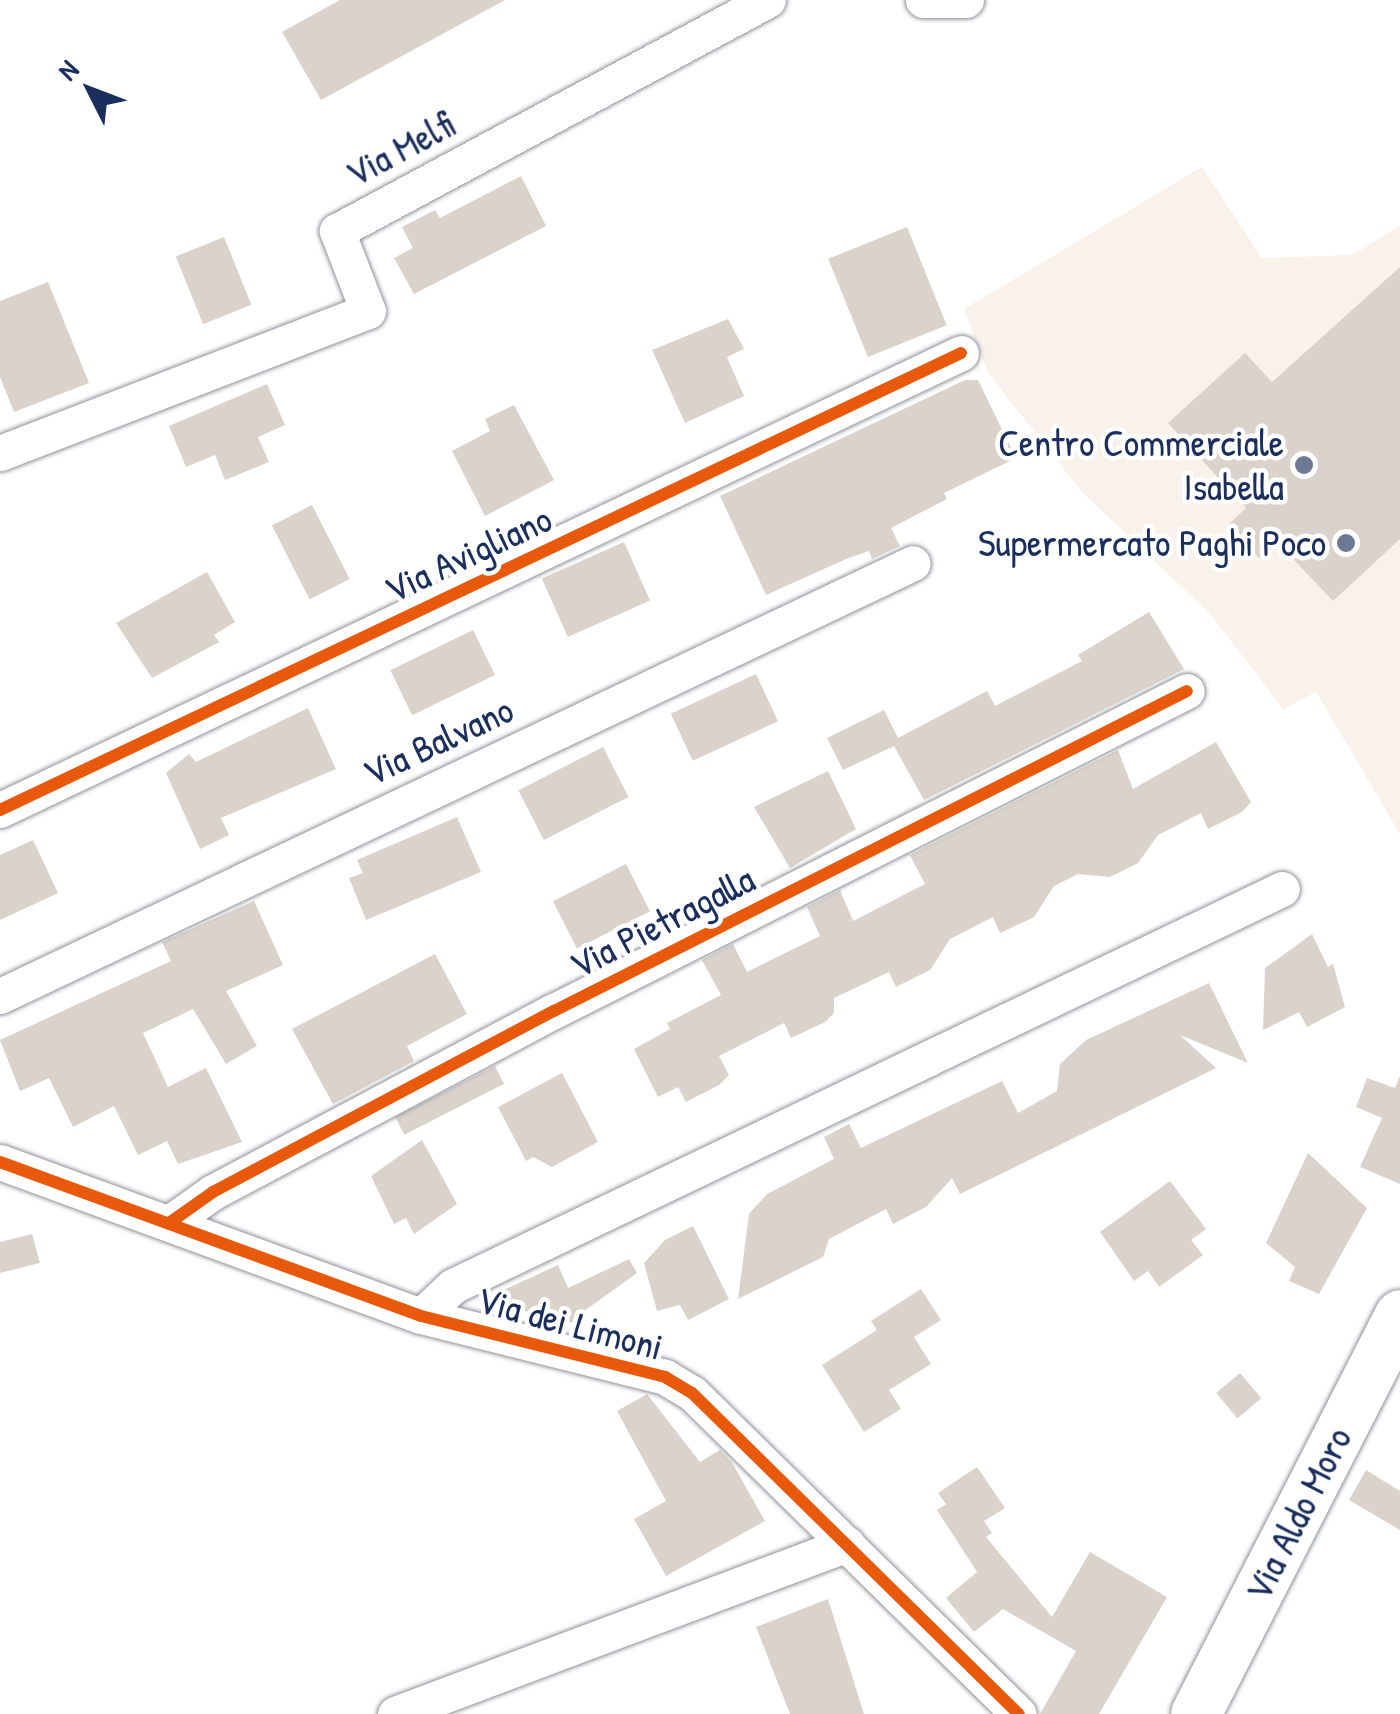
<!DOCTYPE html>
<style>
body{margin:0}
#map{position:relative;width:1400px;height:1714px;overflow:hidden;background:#fff;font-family:"Patrick Hand",sans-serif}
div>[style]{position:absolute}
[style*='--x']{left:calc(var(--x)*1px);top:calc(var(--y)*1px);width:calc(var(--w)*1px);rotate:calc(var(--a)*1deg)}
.built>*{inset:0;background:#f8f2eb}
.building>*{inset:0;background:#dad3cb;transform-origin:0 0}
.roads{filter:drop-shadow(0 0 2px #8e929a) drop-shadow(0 0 2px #8e929a)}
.street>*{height:35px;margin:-17.5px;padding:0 17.5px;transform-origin:17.5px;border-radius:17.5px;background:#fff}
.secondary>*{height:50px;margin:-25px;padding:0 25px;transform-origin:25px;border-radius:25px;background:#fff}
.cycleway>*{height:12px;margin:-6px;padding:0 6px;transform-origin:6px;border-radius:6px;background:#e8590c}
.dots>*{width:28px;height:28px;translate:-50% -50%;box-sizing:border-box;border:5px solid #fff;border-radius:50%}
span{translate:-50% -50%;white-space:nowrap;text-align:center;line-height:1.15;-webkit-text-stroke:9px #fff;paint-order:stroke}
.street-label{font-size:38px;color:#1b2f5e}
.poi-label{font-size:38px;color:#1b2f5e}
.right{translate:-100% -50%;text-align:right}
.north{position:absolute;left:40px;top:40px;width:100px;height:100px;-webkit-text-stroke:8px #fff;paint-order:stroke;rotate:312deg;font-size:28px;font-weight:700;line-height:40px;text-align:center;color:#1b2f5e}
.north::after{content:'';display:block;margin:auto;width:35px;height:45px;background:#1b2f5e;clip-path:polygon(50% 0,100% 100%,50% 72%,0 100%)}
</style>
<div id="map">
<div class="built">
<div style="clip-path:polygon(1202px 167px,1262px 258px,1352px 255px,1400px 226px,1400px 834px,1316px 692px,1283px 709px,1211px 615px,1081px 491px,988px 373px,964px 309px)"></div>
</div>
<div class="building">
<div style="clip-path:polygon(340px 0,505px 0,321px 100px,282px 32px)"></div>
<div style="clip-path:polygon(521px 176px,546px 226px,414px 294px,394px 258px,413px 248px,402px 227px,435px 210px,440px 218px)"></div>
<div style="left:907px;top:227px;width:106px;height:85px;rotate:68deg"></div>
<div style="left:224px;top:237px;width:73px;height:52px;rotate:68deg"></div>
<div style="clip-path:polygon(1400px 267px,1400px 539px,1333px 601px,1277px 542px,1259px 558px,1228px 525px,1246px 508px,1168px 423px,1245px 353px,1272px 382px)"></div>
<div style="clip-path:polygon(48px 282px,89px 383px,14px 412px,0 377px,0 301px)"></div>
<div style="clip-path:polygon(728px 319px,744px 349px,727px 357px,744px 396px,685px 423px,652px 350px)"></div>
<div style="clip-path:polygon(965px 380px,978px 380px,1016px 458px,944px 493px,947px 499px,891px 528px,900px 546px,872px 559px,869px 551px,846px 559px,766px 595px,720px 496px)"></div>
<div style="clip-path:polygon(267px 384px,285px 425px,258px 437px,269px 462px,225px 480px,215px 455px,186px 467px,169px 426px)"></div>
<div style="clip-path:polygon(514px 405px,554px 480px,485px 516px,452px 451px,490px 431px,485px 419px)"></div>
<div style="left:312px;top:505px;width:83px;height:45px;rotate:63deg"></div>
<div style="left:624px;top:542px;width:64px;height:90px;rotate:66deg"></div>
<div style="clip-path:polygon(207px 572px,235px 622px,214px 635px,219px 642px,152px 678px,116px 623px)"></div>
<div style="clip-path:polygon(1149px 612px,1184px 669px,924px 800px,894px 746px,843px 770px,827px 738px,884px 710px,898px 738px,987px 691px,995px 706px,1082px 661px,1078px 655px)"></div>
<div style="left:473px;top:630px;width:50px;height:92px;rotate:64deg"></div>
<div style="left:756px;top:674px;width:52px;height:94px;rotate:65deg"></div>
<div style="clip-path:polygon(308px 708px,336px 769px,221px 818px,229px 835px,200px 849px,166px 773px,189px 754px,196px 762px)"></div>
<div style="clip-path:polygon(1216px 742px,1251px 802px,1242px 812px,1208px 829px,1201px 813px,1158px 835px,1138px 863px,1110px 877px,1078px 874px,1054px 886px,1034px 917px,1000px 933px,993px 917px,950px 939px,930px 970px,896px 987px,889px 972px,834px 998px,834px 1013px,825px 1022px,791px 1038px,784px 1023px,719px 1056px,729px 1075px,719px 1085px,686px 1102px,678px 1087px,658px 1097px,634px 1049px,670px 1029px,667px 1023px,721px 995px,702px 960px,733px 944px,747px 972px,820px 936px,807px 907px,840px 890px,853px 921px,925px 884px,910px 855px,1118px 750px,1133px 789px)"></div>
<div style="left:603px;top:747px;width:56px;height:95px;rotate:63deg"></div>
<div style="clip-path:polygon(828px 771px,856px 829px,790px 868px,754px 807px)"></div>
<div style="clip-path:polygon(457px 817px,481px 872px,366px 920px,349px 878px,363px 873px,357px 860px)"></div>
<div style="clip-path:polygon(33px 840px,58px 893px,0 920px,0 855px)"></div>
<div style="left:626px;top:864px;width:53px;height:82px;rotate:63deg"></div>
<div style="clip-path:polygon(254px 901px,283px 965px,226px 991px,257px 1046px,226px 1064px,193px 1009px,143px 1033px,168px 1087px,206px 1068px,242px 1142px,178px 1164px,167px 1141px,138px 1155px,114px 1106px,73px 1127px,49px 1078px,20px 1091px,0 1040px,171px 961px,162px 942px)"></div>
<div style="clip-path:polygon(1312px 934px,1328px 967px,1333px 964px,1345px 1007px,1307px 1027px,1299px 1012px,1263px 1030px,1265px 968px)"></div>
<div style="clip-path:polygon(435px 954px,467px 1014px,407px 1046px,414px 1061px,333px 1104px,292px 1029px)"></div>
<div style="clip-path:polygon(1209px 983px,1248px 1063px,1180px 1035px,1216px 1068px,960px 1194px,952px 1178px,926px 1207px,893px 1224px,886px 1209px,829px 1239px,823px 1257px,738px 1299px,749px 1214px,767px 1194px,834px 1159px,824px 1137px,849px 1124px,861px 1148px,1002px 1081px,1018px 1113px,1057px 1091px,1060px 1064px,1086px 1040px)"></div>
<div style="left:495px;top:1066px;width:20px;height:112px;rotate:63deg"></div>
<div style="clip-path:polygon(562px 1073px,598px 1142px,552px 1167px,533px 1157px,526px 1161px,498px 1107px)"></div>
<div style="clip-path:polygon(1400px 1076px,1400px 1184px,1360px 1167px,1382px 1118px,1356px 1107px,1367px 1078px,1395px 1088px)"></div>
<div style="clip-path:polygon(422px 1140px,457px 1204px,414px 1234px,406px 1218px,394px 1224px,371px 1176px)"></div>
<div style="clip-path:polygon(1308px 1153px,1367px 1208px,1319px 1294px,1289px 1281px,1295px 1267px,1266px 1243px)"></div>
<div style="clip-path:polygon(1170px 1181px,1206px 1229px,1191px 1240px,1203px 1255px,1159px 1287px,1148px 1271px,1134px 1281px,1100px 1232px)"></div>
<div style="clip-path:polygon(693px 1226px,729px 1299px,688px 1320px,680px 1305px,657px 1311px,644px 1263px,665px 1240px)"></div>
<div style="clip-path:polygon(32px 1234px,40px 1263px,0 1273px,0 1242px)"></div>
<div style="clip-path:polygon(629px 1259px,637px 1273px,580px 1314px,585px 1326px,482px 1300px,558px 1265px,568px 1288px)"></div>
<div style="clip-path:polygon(921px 1289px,941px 1320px,914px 1337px,931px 1364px,889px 1390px,901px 1409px,864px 1432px,822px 1365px,877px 1330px,871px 1321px)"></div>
<div style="left:1240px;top:1373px;width:33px;height:31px;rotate:50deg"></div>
<div style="clip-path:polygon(647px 1394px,700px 1462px,720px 1450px,731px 1461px,765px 1521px,666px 1576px,634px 1519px,666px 1501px,617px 1411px)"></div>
<div style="clip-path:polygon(977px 1467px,1005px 1508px,984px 1521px,992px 1533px,986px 1537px,1052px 1617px,1090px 1552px,1167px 1597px,1099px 1714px,1040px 1714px,1076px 1651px,1003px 1609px,974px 1632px,946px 1598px,977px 1572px,937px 1510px,946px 1504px,938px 1493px)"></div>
<div style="clip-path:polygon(1366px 1470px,1400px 1491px,1400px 1530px,1349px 1500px)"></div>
<div style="clip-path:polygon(828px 1599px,864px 1714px,790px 1714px,756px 1627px)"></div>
</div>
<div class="roads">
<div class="street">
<div style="--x:923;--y:0;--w:43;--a:0"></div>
<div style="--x:0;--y:453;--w:394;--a:-21.1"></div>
<div style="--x:368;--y:311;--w:86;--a:-111.2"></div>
<div style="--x:337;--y:231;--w:489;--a:-28.2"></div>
<div style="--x:0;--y:810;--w:1064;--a:-25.43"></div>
<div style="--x:0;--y:996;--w:1010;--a:-25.37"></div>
<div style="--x:0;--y:1162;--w:448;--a:20.1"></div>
<div style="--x:421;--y:1316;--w:252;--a:14"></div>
<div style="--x:665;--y:1377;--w:31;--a:31"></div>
<div style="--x:692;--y:1393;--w:458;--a:44.5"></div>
<div style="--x:172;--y:1221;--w:50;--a:-35.3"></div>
<div style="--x:213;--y:1192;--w:386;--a:-28"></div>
<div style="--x:554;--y:1011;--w:709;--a:-26.82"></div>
<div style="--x:421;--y:1316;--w:44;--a:-43.2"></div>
<div style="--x:453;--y:1286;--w:919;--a:-25.59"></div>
<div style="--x:395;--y:1714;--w:483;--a:-20.6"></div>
</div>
<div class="secondary">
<div style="--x:1196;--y:1714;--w:448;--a:-62.9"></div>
</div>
</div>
<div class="cycleway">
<div style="--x:0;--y:810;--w:1064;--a:-25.43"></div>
<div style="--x:0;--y:1162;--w:448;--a:20.1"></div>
<div style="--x:421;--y:1316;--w:252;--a:14"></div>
<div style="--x:665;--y:1377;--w:31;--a:31"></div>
<div style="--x:692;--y:1393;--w:458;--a:44.5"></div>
<div style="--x:172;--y:1221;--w:50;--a:-35.3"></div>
<div style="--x:213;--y:1192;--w:386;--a:-28"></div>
<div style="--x:554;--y:1011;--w:709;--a:-26.82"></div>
</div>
<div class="dots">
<div style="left:1304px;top:465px;background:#6b7896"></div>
<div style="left:1346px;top:543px;background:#6b7896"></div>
</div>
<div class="street-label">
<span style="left:400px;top:149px;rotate:-28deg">Via Melfi</span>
<span style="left:468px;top:554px;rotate:-25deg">Via Avigliano</span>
<span style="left:438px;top:741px;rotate:-25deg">Via Balvano</span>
<span style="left:662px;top:922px;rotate:-27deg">Via Pietragalla</span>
<span style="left:570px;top:1323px;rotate:15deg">Via dei Limoni</span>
<span style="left:1298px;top:1514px;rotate:-63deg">Via Aldo Moro</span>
</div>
<div class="poi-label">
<span class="right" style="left:1284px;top:465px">Centro Commerciale<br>Isabella</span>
<span class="right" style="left:1326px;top:543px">Supermercato Paghi Poco</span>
</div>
<div class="north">N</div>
</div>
